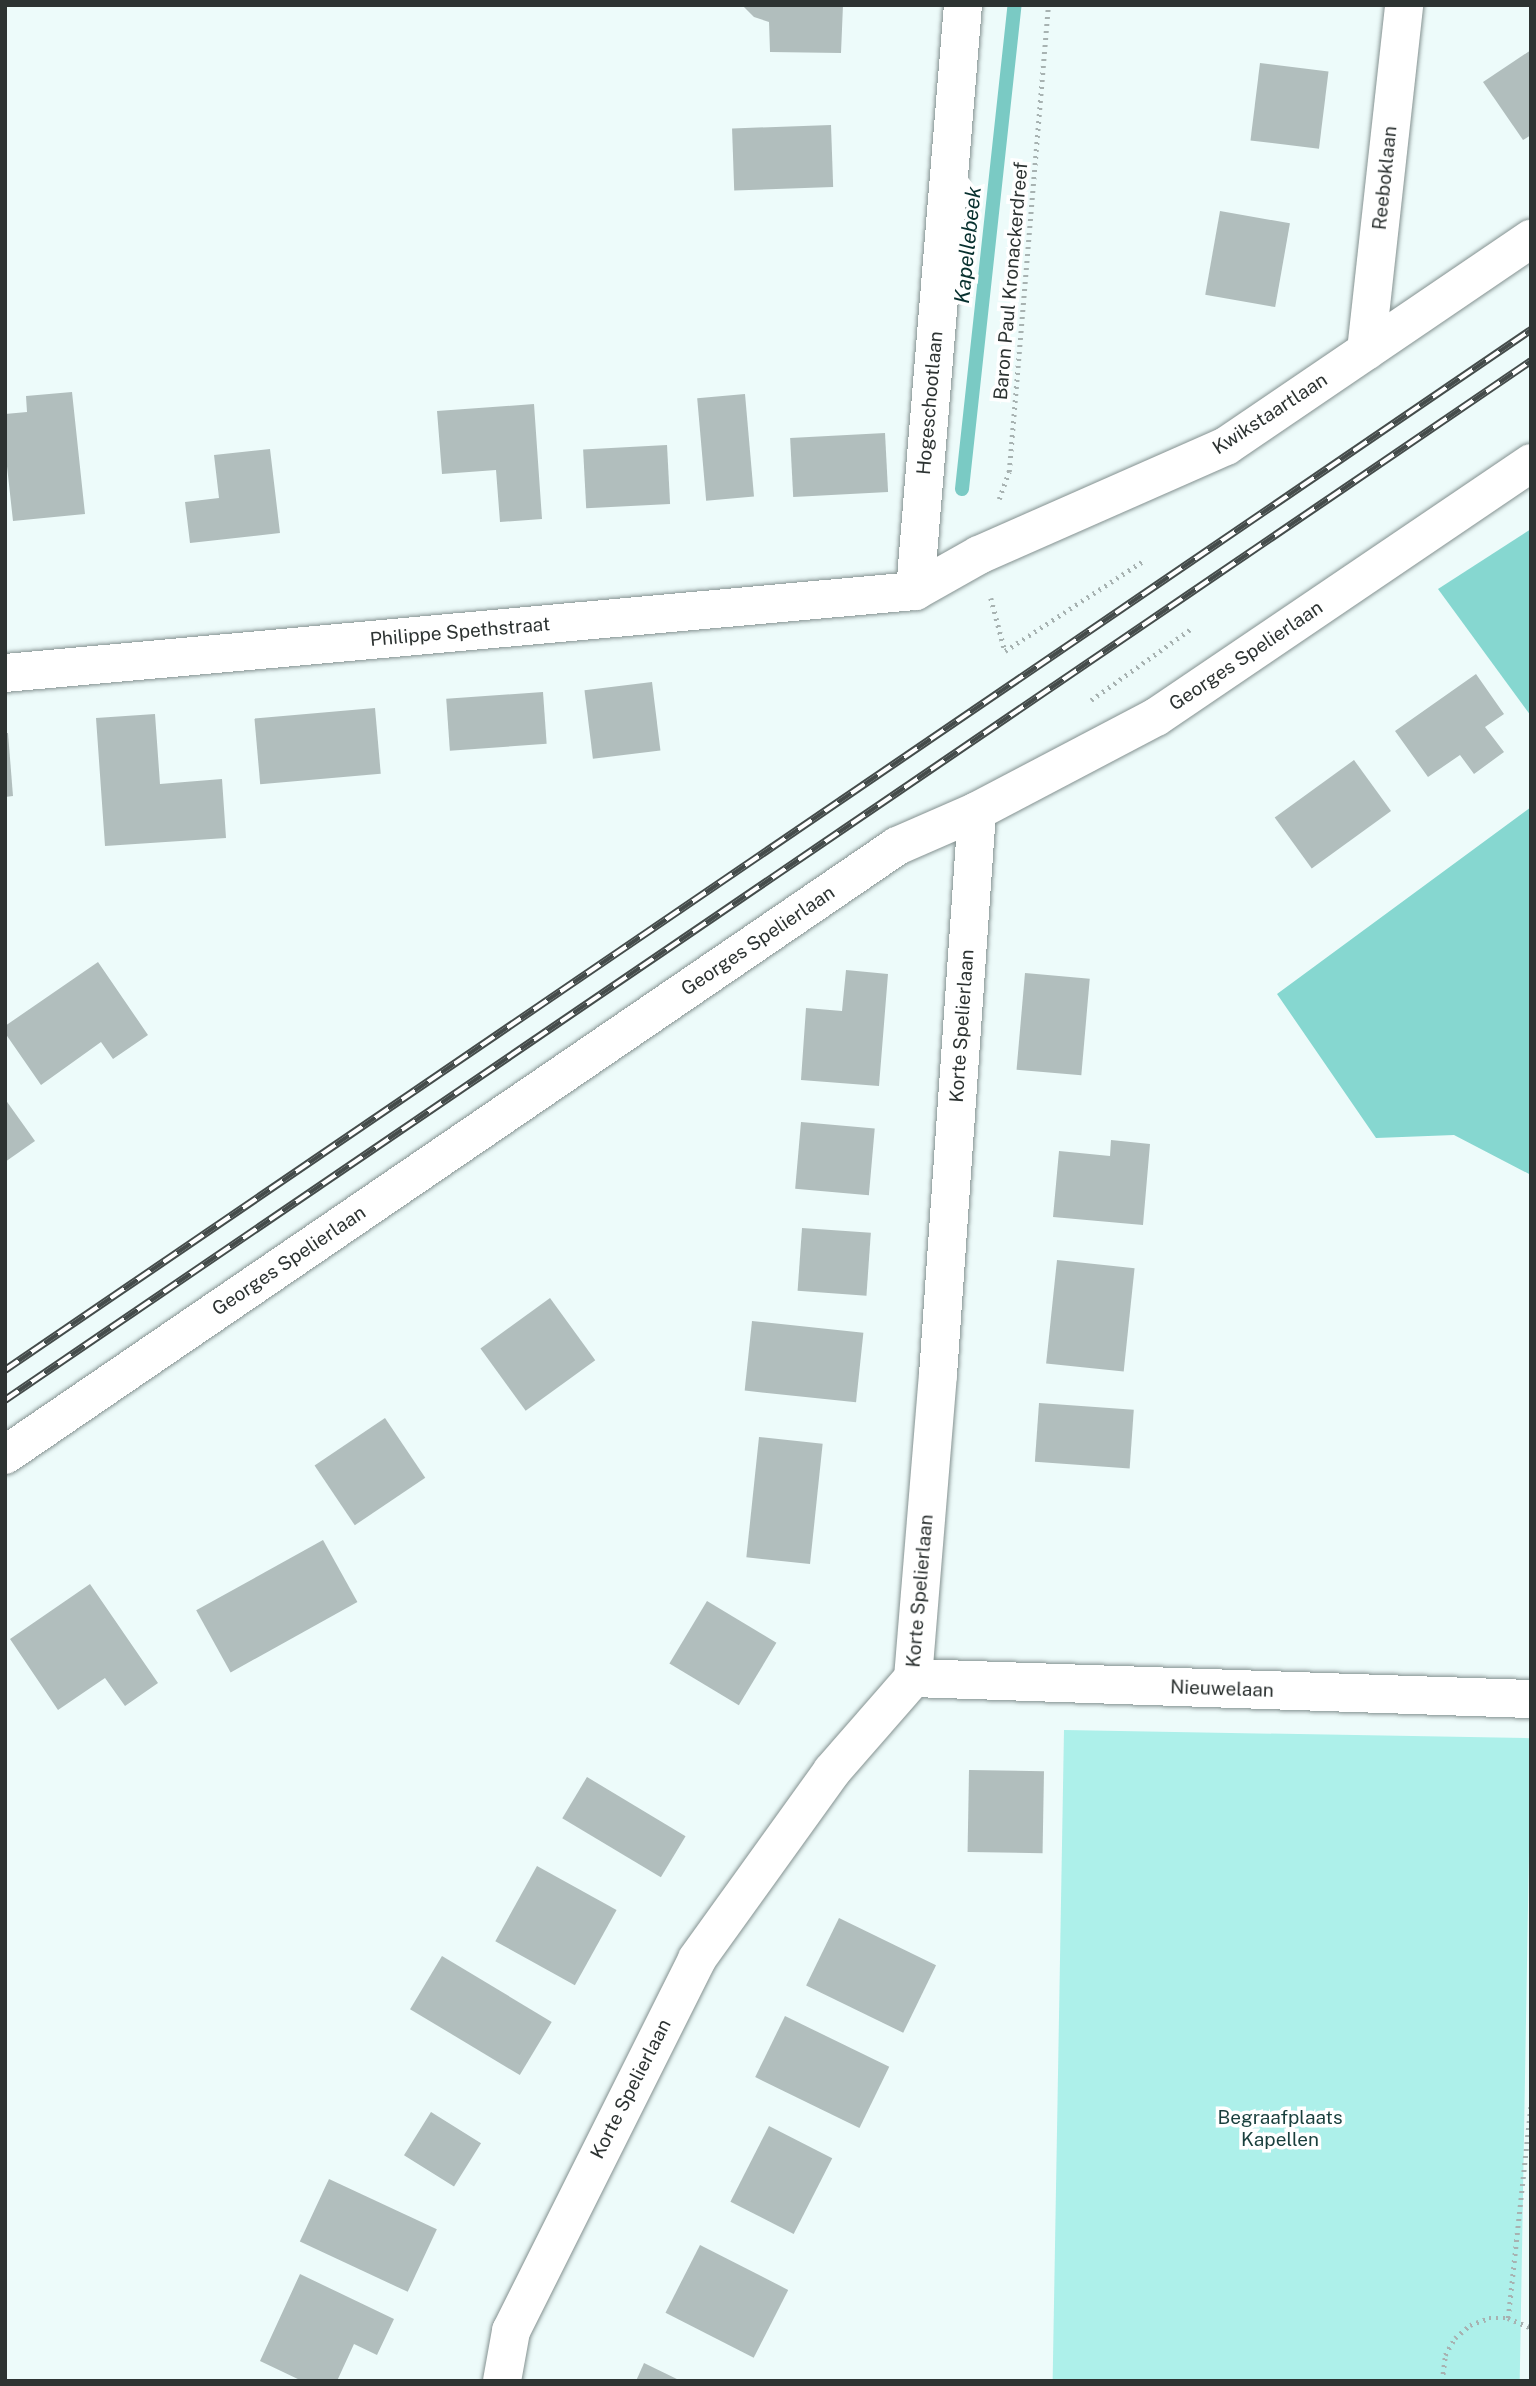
<!DOCTYPE html>
<style>
body{margin:0}
#map{position:relative;width:1536px;height:2386px;overflow:hidden;background:#edfbfa;font-family:"Public Sans",sans-serif}
div>[style]{position:absolute}
[style*='--x']{left:calc(var(--x)*1px);top:calc(var(--y)*1px);width:calc(var(--w)*1px);rotate:calc(var(--a)*1deg)}
.green>*{inset:0;background:#adf0ea;transform-origin:0 0}
.forest>*{inset:0;background:#86d7d0}
.stream>*{height:14px;margin:-7px;padding:0 7px;transform-origin:7px;border-radius:7px;background:#7acac4}
.building>*{inset:0;background:#b1bebd;transform-origin:0 0}
.path>*{height:4.5px;margin-top:-2.25px;transform-origin:0;background:repeating-linear-gradient(90deg,#a7b2b1 0 2px,transparent 0 7px)}
.roads{filter:drop-shadow(0 0 2px #849190) drop-shadow(0 0 2px #849190)}
.street>*{height:38px;margin:-19px;padding:0 19px;transform-origin:19px;border-radius:19px;background:#fff}
.rail>*{height:8px;margin-top:-4px;transform-origin:0;background:repeating-linear-gradient(90deg,#fff 0 16px,#454c4b 0 32px);box-sizing:border-box;border-block:2px solid #454c4b}
span{translate:-50% -50%;white-space:nowrap;text-align:center;line-height:1.15;-webkit-text-stroke:7px #fff;paint-order:stroke}
.street-label{font-size:19px;color:#2d3332}
.park-label{font-size:19px;color:#193f3d}
.water-label{font-size:21px;color:#07302e;font-style:italic}
.frame{position:absolute;inset:0;border:7px solid #2d3332;pointer-events:none}
</style>
<div id="map">
<div class="green">
<div style="left:1064px;top:1730px;width:467px;height:654px;rotate:1deg"></div>
</div>
<div class="forest">
<div style="clip-path:polygon(1531px 529px,1531px 716px,1438px 589px)"></div>
<div style="clip-path:polygon(1531px 807px,1531px 1175px,1454px 1135px,1376px 1138px,1277px 994px)"></div>
</div>
<div class="stream">
<div style="--x:962;--y:489;--w:487;--a:-83.8"></div>
</div>
<div class="building">
<div style="clip-path:polygon(742px 5px,843px 5px,841px 53px,770px 52px,769px 22px,754px 17px)"></div>
<div style="clip-path:polygon(1531px 50px,1531px 135px,1523px 140px,1483px 82px)"></div>
<div style="left:1260px;top:63px;width:69px;height:78px;rotate:7deg"></div>
<div style="left:831px;top:125px;width:62px;height:99px;rotate:88deg"></div>
<div style="left:1220px;top:211px;width:71px;height:85px;rotate:10deg"></div>
<div style="clip-path:polygon(72px 392px,85px 514px,13px 521px,5px 448px,5px 414px,27px 412px,26px 396px)"></div>
<div style="left:745px;top:394px;width:103px;height:48px;rotate:85deg"></div>
<div style="clip-path:polygon(534px 404px,542px 519px,500px 522px,496px 470px,442px 474px,437px 411px)"></div>
<div style="left:885px;top:433px;width:59px;height:95px;rotate:87deg"></div>
<div style="left:667px;top:445px;width:59px;height:84px;rotate:87deg"></div>
<div style="clip-path:polygon(270px 449px,280px 533px,190px 543px,185px 502px,219px 498px,214px 455px)"></div>
<div style="clip-path:polygon(1476px 674px,1504px 714px,1485px 727px,1504px 752px,1474px 774px,1460px 755px,1428px 777px,1395px 731px)"></div>
<div style="left:652px;top:682px;width:69px;height:68px;rotate:83deg"></div>
<div style="left:543px;top:692px;width:52px;height:97px;rotate:86deg"></div>
<div style="left:375px;top:708px;width:66px;height:121px;rotate:85deg"></div>
<div style="clip-path:polygon(155px 714px,160px 784px,222px 779px,226px 838px,105px 846px,96px 718px)"></div>
<div style="clip-path:polygon(5px 733px,8px 733px,13px 796px,5px 797px)"></div>
<div style="left:1354px;top:760px;width:63px;height:98px;rotate:54deg"></div>
<div style="clip-path:polygon(98px 962px,148px 1035px,113px 1059px,101px 1042px,41px 1085px,5px 1033px,5px 1026px)"></div>
<div style="clip-path:polygon(846px 970px,888px 974px,879px 1086px,801px 1080px,806px 1008px,842px 1011px)"></div>
<div style="left:1025px;top:973px;width:65px;height:97px;rotate:5deg"></div>
<div style="clip-path:polygon(5px 1099px,35px 1141px,5px 1162px)"></div>
<div style="left:801px;top:1122px;width:74px;height:67px;rotate:5deg"></div>
<div style="clip-path:polygon(1111px 1140px,1150px 1144px,1143px 1225px,1053px 1217px,1059px 1151px,1110px 1156px)"></div>
<div style="left:802px;top:1228px;width:69px;height:63px;rotate:4deg"></div>
<div style="left:1057px;top:1260px;width:78px;height:104px;rotate:6deg"></div>
<div style="left:550px;top:1298px;width:77px;height:86px;rotate:54deg"></div>
<div style="left:752px;top:1321px;width:112px;height:70px;rotate:6deg"></div>
<div style="left:1039px;top:1403px;width:95px;height:59px;rotate:4deg"></div>
<div style="left:385px;top:1418px;width:72px;height:85px;rotate:56deg"></div>
<div style="left:759px;top:1437px;width:64px;height:121px;rotate:6deg"></div>
<div style="left:323px;top:1540px;width:71px;height:145px;rotate:61deg"></div>
<div style="clip-path:polygon(90px 1584px,158px 1683px,125px 1706px,105px 1678px,58px 1710px,10px 1639px)"></div>
<div style="left:707px;top:1601px;width:81px;height:73px;rotate:31deg"></div>
<div style="left:969px;top:1770px;width:75px;height:82px;rotate:1deg"></div>
<div style="left:587px;top:1777px;width:115px;height:48px;rotate:31deg"></div>
<div style="left:537px;top:1866px;width:91px;height:86px;rotate:29deg"></div>
<div style="left:839px;top:1918px;width:108px;height:75px;rotate:26deg"></div>
<div style="left:442px;top:1956px;width:128px;height:62px;rotate:31deg"></div>
<div style="left:785px;top:2016px;width:116px;height:68px;rotate:26deg"></div>
<div style="left:431px;top:2112px;width:59px;height:51px;rotate:32deg"></div>
<div style="left:769px;top:2126px;width:71px;height:85px;rotate:27deg"></div>
<div style="left:329px;top:2179px;width:119px;height:69px;rotate:25deg"></div>
<div style="left:700px;top:2245px;width:99px;height:76px;rotate:27deg"></div>
<div style="clip-path:polygon(300px 2274px,394px 2319px,377px 2355px,354px 2344px,337px 2381px,302px 2381px,260px 2361px)"></div>
<div style="clip-path:polygon(644px 2363px,681px 2381px,636px 2381px)"></div>
</div>
<div class="path">
<div style="--x:999;--y:499;--w:29;--a:-70"></div>
<div style="--x:1009;--y:472;--w:469;--a:-85.2"></div>
<div style="--x:991;--y:598;--w:55;--a:75.2"></div>
<div style="--x:1005;--y:651;--w:165;--a:-33.1"></div>
<div style="--x:1091;--y:700;--w:124;--a:-35.5"></div>
<div style="--x:1508;--y:2318;--w:217;--a:-83.9"></div>
<div style="--x:1442;--y:2381;--w:26;--a:-83"></div>
<div style="--x:1445;--y:2355;--w:20;--a:-60"></div>
<div style="--x:1455;--y:2338;--w:20;--a:-41"></div>
<div style="--x:1470;--y:2325;--w:20;--a:-20"></div>
<div style="--x:1489;--y:2318;--w:19;--a:0"></div>
<div style="--x:1508;--y:2318;--w:25;--a:23"></div>
</div>
<div class="roads">
<div class="street">
<div style="--x:1366;--y:351;--w:348;--a:-83.7"></div>
<div style="--x:915;--y:591;--w:588;--a:-85.32"></div>
<div style="--x:5;--y:673;--w:914;--a:-5.15"></div>
<div style="--x:915;--y:591;--w:73;--a:-29.4"></div>
<div style="--x:979;--y:555;--w:270;--a:-23.8"></div>
<div style="--x:1226;--y:446;--w:369;--a:-34.2"></div>
<div style="--x:5;--y:1455;--w:1080;--a:-34.32"></div>
<div style="--x:897;--y:846;--w:87;--a:-23.6"></div>
<div style="--x:977;--y:811;--w:202;--a:-27.7"></div>
<div style="--x:1156;--y:717;--w:453;--a:-34.1"></div>
<div style="--x:913;--y:1678;--w:618;--a:1.95"></div>
<div style="--x:502;--y:2381;--w:51;--a:-79.8"></div>
<div style="--x:511;--y:2331;--w:416;--a:-63.4"></div>
<div style="--x:697;--y:1959;--w:231;--a:-54.3"></div>
<div style="--x:832;--y:1771;--w:123;--a:-48.9"></div>
<div style="--x:913;--y:1678;--w:304;--a:-85.3"></div>
<div style="--x:938;--y:1375;--w:565;--a:-86.04"></div>
</div>
</div>
<div class="rail">
<div style="--x:5;--y:1370;--w:1847;--a:-34.28"></div>
<div style="--x:5;--y:1400;--w:1846;--a:-34.25"></div>
</div>
<div class="street-label">
<span style="left:1385px;top:178px;rotate:-84deg">Reeboklaan</span>
<span style="left:1011px;top:281px;rotate:-85deg">Baron Paul Kronackerdreef</span>
<span style="left:930px;top:403px;rotate:-85deg">Hogeschootlaan</span>
<span style="left:1270px;top:414px;rotate:-33deg">Kwikstaartlaan</span>
<span style="left:460px;top:632px;rotate:-5deg">Philippe Spethstraat</span>
<span style="left:1246px;top:656px;rotate:-34deg">Georges Spelierlaan</span>
<span style="left:758px;top:941px;rotate:-34deg">Georges Spelierlaan</span>
<span style="left:962px;top:1026px;rotate:-86deg">Korte Spelierlaan</span>
<span style="left:289px;top:1261px;rotate:-34deg">Georges Spelierlaan</span>
<span style="left:920px;top:1591px;rotate:-85deg">Korte Spelierlaan</span>
<span style="left:1222px;top:1689px;rotate:2deg">Nieuwelaan</span>
<span style="left:631px;top:2089px;rotate:-63deg">Korte Spelierlaan</span>
</div>
<div class="park-label">
<span style="left:1280px;top:2129px">Begraafplaats<br>Kapellen</span>
</div>
<div class="water-label">
<span style="left:968px;top:245px;rotate:-84deg">Kapellebeek</span>
</div>
<div class="frame"></div>
</div>
